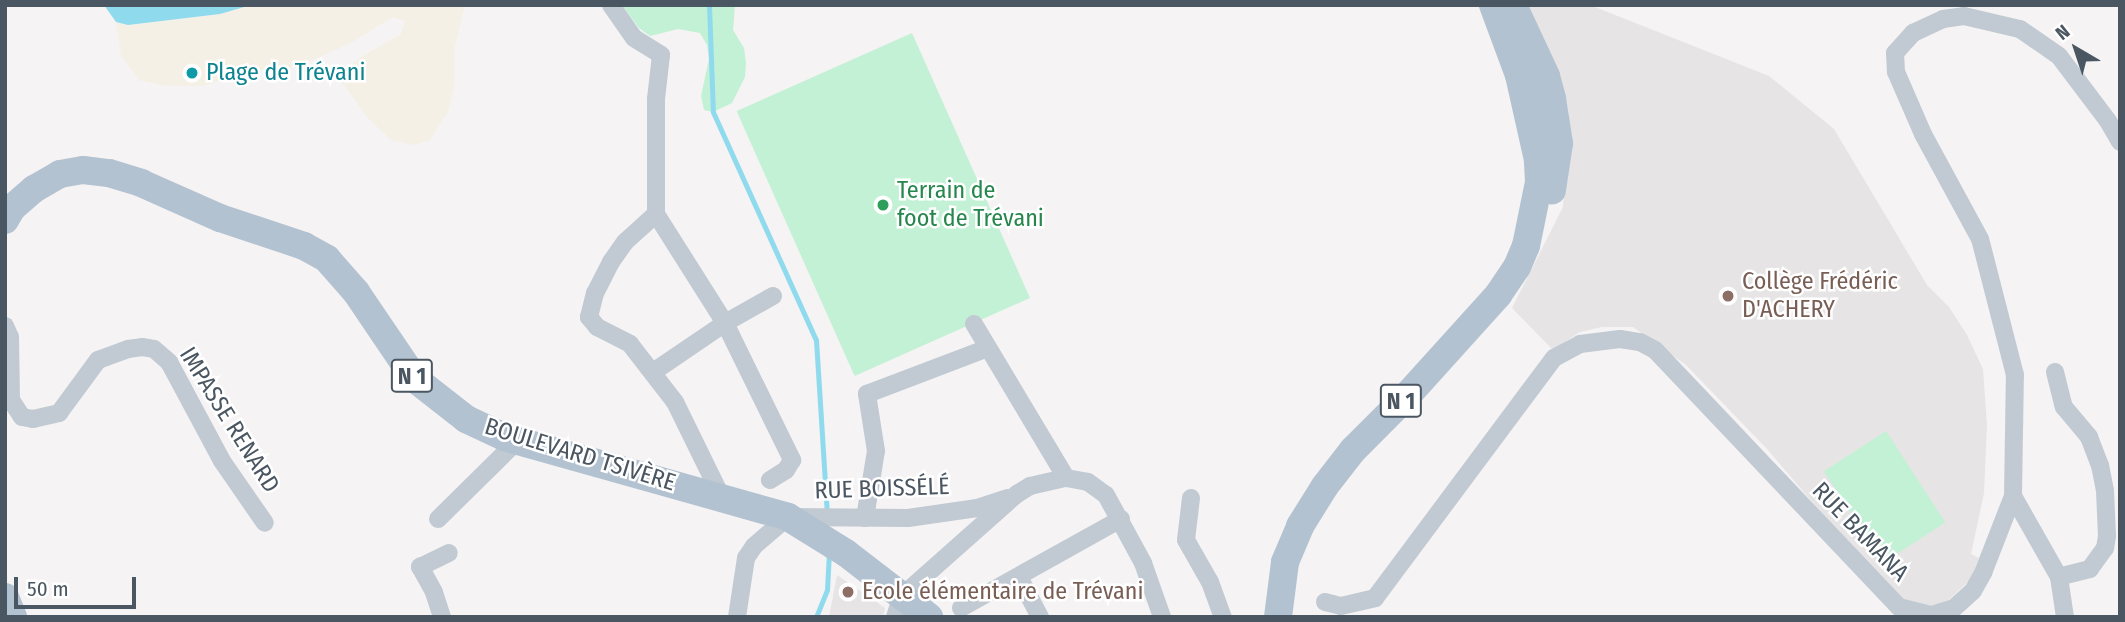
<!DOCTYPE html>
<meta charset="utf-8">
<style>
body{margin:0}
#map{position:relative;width:2125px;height:622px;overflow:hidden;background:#f5f3f3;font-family:"Fira Sans Condensed",sans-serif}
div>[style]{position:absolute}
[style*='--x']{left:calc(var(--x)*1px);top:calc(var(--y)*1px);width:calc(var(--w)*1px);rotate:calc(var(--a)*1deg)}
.education>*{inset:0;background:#e6e4e5}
.green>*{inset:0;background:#c3f1d5;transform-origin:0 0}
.sand>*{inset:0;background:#f5f0e5}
.water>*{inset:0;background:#90daee}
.stream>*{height:5px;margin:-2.5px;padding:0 2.5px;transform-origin:2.5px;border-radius:2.5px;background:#90daee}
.minor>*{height:18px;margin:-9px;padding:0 9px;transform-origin:9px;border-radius:9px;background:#c1cad2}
.primary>*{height:28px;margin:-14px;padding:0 14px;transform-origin:14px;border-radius:14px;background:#b3c2d1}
.dots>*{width:19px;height:19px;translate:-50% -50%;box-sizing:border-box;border:4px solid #fff;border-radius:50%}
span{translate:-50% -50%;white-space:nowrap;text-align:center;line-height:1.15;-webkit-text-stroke:5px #fff;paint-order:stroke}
.shield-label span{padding:2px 5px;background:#fff;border:2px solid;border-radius:5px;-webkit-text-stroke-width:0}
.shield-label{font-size:23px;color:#4a5661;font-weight:700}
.culture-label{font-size:24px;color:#0d838f}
.left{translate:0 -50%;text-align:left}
.leisure-label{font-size:24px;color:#27864d}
.education-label{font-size:24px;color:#785e54}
.street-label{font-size:24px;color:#4a5661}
.frame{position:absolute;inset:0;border:7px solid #4a5661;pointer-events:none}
.north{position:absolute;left:2041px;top:14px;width:70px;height:70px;-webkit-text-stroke:5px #fff;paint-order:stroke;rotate:321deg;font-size:19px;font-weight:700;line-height:28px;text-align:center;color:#4a5661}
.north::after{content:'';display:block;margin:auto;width:24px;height:32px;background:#4a5661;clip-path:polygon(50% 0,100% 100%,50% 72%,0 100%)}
.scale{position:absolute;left:14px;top:577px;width:122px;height:32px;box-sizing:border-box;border:4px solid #4a5661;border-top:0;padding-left:9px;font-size:21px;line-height:24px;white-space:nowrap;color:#4a5661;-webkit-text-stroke:5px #fff;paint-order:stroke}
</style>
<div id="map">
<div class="education">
<div style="clip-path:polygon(1521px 5px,1590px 5px,1769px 76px,1834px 129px,1927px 285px,1949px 307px,1967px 335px,1983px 369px,1987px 425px,1984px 493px,1971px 554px,1979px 558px,1970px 580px,1944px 604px,1921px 606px,1903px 600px,1868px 568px,1768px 450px,1686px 365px,1633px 327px,1602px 327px,1580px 332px,1553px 350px,1512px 308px,1563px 207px,1567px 137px)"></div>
<div style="clip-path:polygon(837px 575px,885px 608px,883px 617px,829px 617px)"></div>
</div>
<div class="green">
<div style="clip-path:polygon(622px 5px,735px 5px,733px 30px,744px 48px,746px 63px,745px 77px,732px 103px,713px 112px,704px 110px,701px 96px,709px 59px,707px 45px,700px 33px,678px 29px,650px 36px,639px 28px)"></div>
<div style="left:912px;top:33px;width:290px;height:192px;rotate:66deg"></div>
<div style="left:1886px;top:431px;width:109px;height:74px;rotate:57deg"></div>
</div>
<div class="sand">
<div style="clip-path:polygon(251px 5px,465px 5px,455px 46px,454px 88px,448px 112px,429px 141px,413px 145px,391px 140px,367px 117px,342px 82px,348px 68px,361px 57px,401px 34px,405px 21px,393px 17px,349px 44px,296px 67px,267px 68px,202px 86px,166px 86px,139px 80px,121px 56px,116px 22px,128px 25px,189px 18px,220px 14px)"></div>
</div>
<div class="water">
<div style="clip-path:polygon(104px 5px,251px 5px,220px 14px,128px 25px,116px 22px)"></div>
</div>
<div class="stream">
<div style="--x:709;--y:5;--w:107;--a:87.9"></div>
<div style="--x:713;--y:112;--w:250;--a:65.7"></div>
<div style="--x:816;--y:340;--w:175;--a:86.4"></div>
<div style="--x:816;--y:617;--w:29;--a:-68"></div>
<div style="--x:827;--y:590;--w:38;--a:-87"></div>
</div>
<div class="minor">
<div style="--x:611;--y:5;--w:40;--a:55.1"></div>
<div style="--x:634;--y:38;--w:32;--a:32"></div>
<div style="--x:661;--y:55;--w:44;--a:96.5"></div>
<div style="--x:656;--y:99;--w:115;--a:90"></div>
<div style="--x:656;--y:214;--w:129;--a:57.7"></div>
<div style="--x:725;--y:323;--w:153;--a:63.9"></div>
<div style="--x:792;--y:460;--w:12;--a:121"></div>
<div style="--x:786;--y:470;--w:19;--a:148"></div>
<div style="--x:656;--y:214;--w:42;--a:137.9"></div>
<div style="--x:625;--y:242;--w:24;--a:125"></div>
<div style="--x:611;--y:262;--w:35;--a:117"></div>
<div style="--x:595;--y:293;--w:25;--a:104"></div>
<div style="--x:589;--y:317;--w:13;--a:51"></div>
<div style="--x:597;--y:327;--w:37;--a:27"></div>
<div style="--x:630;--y:344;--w:73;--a:52.2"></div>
<div style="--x:675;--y:402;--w:107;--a:63.9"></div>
<div style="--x:974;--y:324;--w:179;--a:59.1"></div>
<div style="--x:5;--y:326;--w:12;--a:66"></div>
<div style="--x:10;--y:337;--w:63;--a:89.1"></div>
<div style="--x:11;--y:400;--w:20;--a:57"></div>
<div style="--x:22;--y:417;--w:11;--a:10"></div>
<div style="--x:33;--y:419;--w:27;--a:-13"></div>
<div style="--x:59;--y:413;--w:66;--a:-53.7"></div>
<div style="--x:98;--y:360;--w:32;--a:-20"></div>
<div style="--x:128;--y:349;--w:14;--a:-8"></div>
<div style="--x:142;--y:347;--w:12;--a:9"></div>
<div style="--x:154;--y:349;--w:20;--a:41"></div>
<div style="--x:169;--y:362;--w:112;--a:61.8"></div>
<div style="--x:222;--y:461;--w:75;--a:55.3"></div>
<div style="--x:653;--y:372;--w:87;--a:-34.2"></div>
<div style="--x:725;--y:323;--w:55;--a:-29.4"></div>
<div style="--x:2055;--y:372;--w:36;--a:76"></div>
<div style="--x:2064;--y:407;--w:39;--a:50"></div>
<div style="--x:2089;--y:437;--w:30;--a:69"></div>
<div style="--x:2100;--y:465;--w:26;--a:79"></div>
<div style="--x:2105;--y:491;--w:45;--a:87.5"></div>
<div style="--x:2107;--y:536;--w:12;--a:99"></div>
<div style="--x:2105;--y:548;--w:26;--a:126"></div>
<div style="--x:2090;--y:569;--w:32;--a:166"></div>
<div style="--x:2013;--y:496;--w:93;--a:60.4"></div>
<div style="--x:2059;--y:577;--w:40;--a:81.5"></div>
<div style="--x:1191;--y:498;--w:42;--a:96.8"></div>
<div style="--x:1186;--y:540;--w:48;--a:60.3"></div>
<div style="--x:1210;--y:582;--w:37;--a:70"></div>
<div style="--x:865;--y:518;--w:68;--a:-80.7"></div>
<div style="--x:876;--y:451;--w:58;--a:-99"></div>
<div style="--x:867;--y:394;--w:129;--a:-20.8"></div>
<div style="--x:438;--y:519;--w:111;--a:-44.6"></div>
<div style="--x:1019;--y:577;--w:45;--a:62.3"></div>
<div style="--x:1325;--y:602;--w:16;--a:14"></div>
<div style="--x:1341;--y:606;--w:35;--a:-13"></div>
<div style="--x:1375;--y:598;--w:299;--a:-53.3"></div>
<div style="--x:1554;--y:358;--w:30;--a:-28"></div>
<div style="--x:1580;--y:344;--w:40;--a:-7.1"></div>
<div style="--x:1620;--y:339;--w:20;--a:9"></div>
<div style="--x:1640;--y:342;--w:17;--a:28"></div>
<div style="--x:1655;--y:350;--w:354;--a:46.5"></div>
<div style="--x:1899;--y:607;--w:33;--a:14"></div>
<div style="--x:1931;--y:615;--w:24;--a:-17"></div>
<div style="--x:1954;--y:608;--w:25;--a:-42"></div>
<div style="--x:1973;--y:591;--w:21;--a:-61"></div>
<div style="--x:1983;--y:573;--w:83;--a:-68.7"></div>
<div style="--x:2013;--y:496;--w:121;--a:-89.1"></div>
<div style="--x:2015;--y:375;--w:140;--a:-104.4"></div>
<div style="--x:1980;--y:239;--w:119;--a:-118.5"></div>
<div style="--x:1923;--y:134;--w:68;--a:-113.5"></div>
<div style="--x:1896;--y:72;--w:19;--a:-93"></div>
<div style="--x:1895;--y:53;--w:27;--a:-48"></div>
<div style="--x:1913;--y:33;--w:33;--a:-25"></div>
<div style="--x:1943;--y:19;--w:21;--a:-8"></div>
<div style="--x:1964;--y:16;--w:57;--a:13.1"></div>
<div style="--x:2020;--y:29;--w:47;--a:34.7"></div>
<div style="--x:2059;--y:56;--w:81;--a:53"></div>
<div style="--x:2108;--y:121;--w:24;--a:60"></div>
<div style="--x:961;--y:608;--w:183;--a:-29.1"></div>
<div style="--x:442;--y:617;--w:26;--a:-108"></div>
<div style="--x:434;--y:592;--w:29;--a:-119"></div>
<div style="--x:420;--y:567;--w:32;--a:-26"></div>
<div style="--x:737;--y:617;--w:60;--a:-81.3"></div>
<div style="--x:746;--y:558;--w:14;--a:-56"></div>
<div style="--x:754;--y:546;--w:45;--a:-40.5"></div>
<div style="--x:788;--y:517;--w:120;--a:0.5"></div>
<div style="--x:908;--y:518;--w:70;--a:-8.2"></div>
<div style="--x:977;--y:508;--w:32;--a:-18"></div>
<div style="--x:895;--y:617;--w:22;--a:-72"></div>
<div style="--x:902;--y:596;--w:154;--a:-41.6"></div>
<div style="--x:1017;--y:494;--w:15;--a:-32"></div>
<div style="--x:1030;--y:486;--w:37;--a:-13"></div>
<div style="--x:1066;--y:478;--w:22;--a:10"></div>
<div style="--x:1088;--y:482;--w:22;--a:36"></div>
<div style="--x:1106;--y:495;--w:77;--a:61.4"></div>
<div style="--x:1143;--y:563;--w:57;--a:70.6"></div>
</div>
<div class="primary">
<div style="--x:1513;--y:5;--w:78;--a:65.1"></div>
<div style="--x:1546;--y:76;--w:24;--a:75"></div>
<div style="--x:1552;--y:99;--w:45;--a:81"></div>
<div style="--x:1559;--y:143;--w:48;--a:98.5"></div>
<div style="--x:5;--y:220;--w:14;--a:-60"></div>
<div style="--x:12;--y:208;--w:29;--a:-41"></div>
<div style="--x:34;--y:189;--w:30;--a:-30"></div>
<div style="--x:60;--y:174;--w:23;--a:-10"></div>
<div style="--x:83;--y:170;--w:26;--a:7"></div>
<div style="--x:109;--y:173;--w:34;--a:17"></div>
<div style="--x:141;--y:183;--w:86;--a:23.9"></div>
<div style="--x:220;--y:218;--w:89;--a:18.4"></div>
<div style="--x:304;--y:246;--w:26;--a:29"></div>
<div style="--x:327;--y:259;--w:44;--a:48.7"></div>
<div style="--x:356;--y:292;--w:105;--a:55.9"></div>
<div style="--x:415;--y:379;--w:65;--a:38.1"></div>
<div style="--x:466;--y:419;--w:42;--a:25.3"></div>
<div style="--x:504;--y:437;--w:295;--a:15.7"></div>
<div style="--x:788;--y:517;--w:68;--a:31.8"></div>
<div style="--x:846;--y:553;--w:105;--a:37.6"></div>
<div style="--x:5;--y:597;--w:22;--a:68"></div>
<div style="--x:1278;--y:617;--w:55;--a:-82.7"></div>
<div style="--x:1285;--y:562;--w:39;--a:-67"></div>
<div style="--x:1300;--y:526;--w:47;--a:-58"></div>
<div style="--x:1325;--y:486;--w:46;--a:-52.1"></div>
<div style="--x:1353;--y:450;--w:74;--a:-45"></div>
<div style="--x:1405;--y:398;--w:139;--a:-47.9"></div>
<div style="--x:1498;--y:295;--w:34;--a:-56"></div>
<div style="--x:1517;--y:267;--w:23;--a:-67"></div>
<div style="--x:1526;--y:246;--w:65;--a:-78.5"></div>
<div style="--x:1539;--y:182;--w:22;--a:-93"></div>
<div style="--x:1538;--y:160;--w:87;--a:-102.6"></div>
<div style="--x:1519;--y:75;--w:75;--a:-110.4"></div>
</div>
<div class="dots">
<div style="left:192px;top:73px;background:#0f9aa8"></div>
<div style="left:883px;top:205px;background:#2e9e5b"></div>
<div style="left:1728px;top:296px;background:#8d6e63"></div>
<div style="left:848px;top:592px;background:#8d6e63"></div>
</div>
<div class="shield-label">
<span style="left:412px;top:376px">N 1</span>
<span style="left:1401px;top:401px">N 1</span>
</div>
<div class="culture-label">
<span class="left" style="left:206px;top:73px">Plage de Trévani</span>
</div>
<div class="leisure-label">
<span class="left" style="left:897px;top:205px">Terrain de<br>foot de Trévani</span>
</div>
<div class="education-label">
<span class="left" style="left:1742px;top:296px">Collège Frédéric<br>D'ACHERY</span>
<span class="left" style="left:862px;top:592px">Ecole élémentaire de Trévani</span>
</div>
<div class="street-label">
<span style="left:229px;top:420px;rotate:58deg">IMPASSE RENARD</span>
<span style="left:580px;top:455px;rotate:17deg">BOULEVARD TSIVÈRE</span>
<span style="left:882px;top:489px;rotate:-2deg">RUE BOISSÉLÉ</span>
<span style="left:1860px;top:532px;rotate:46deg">RUE BAMANA</span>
</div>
<div class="frame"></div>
<div class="north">N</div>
<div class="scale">50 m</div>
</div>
